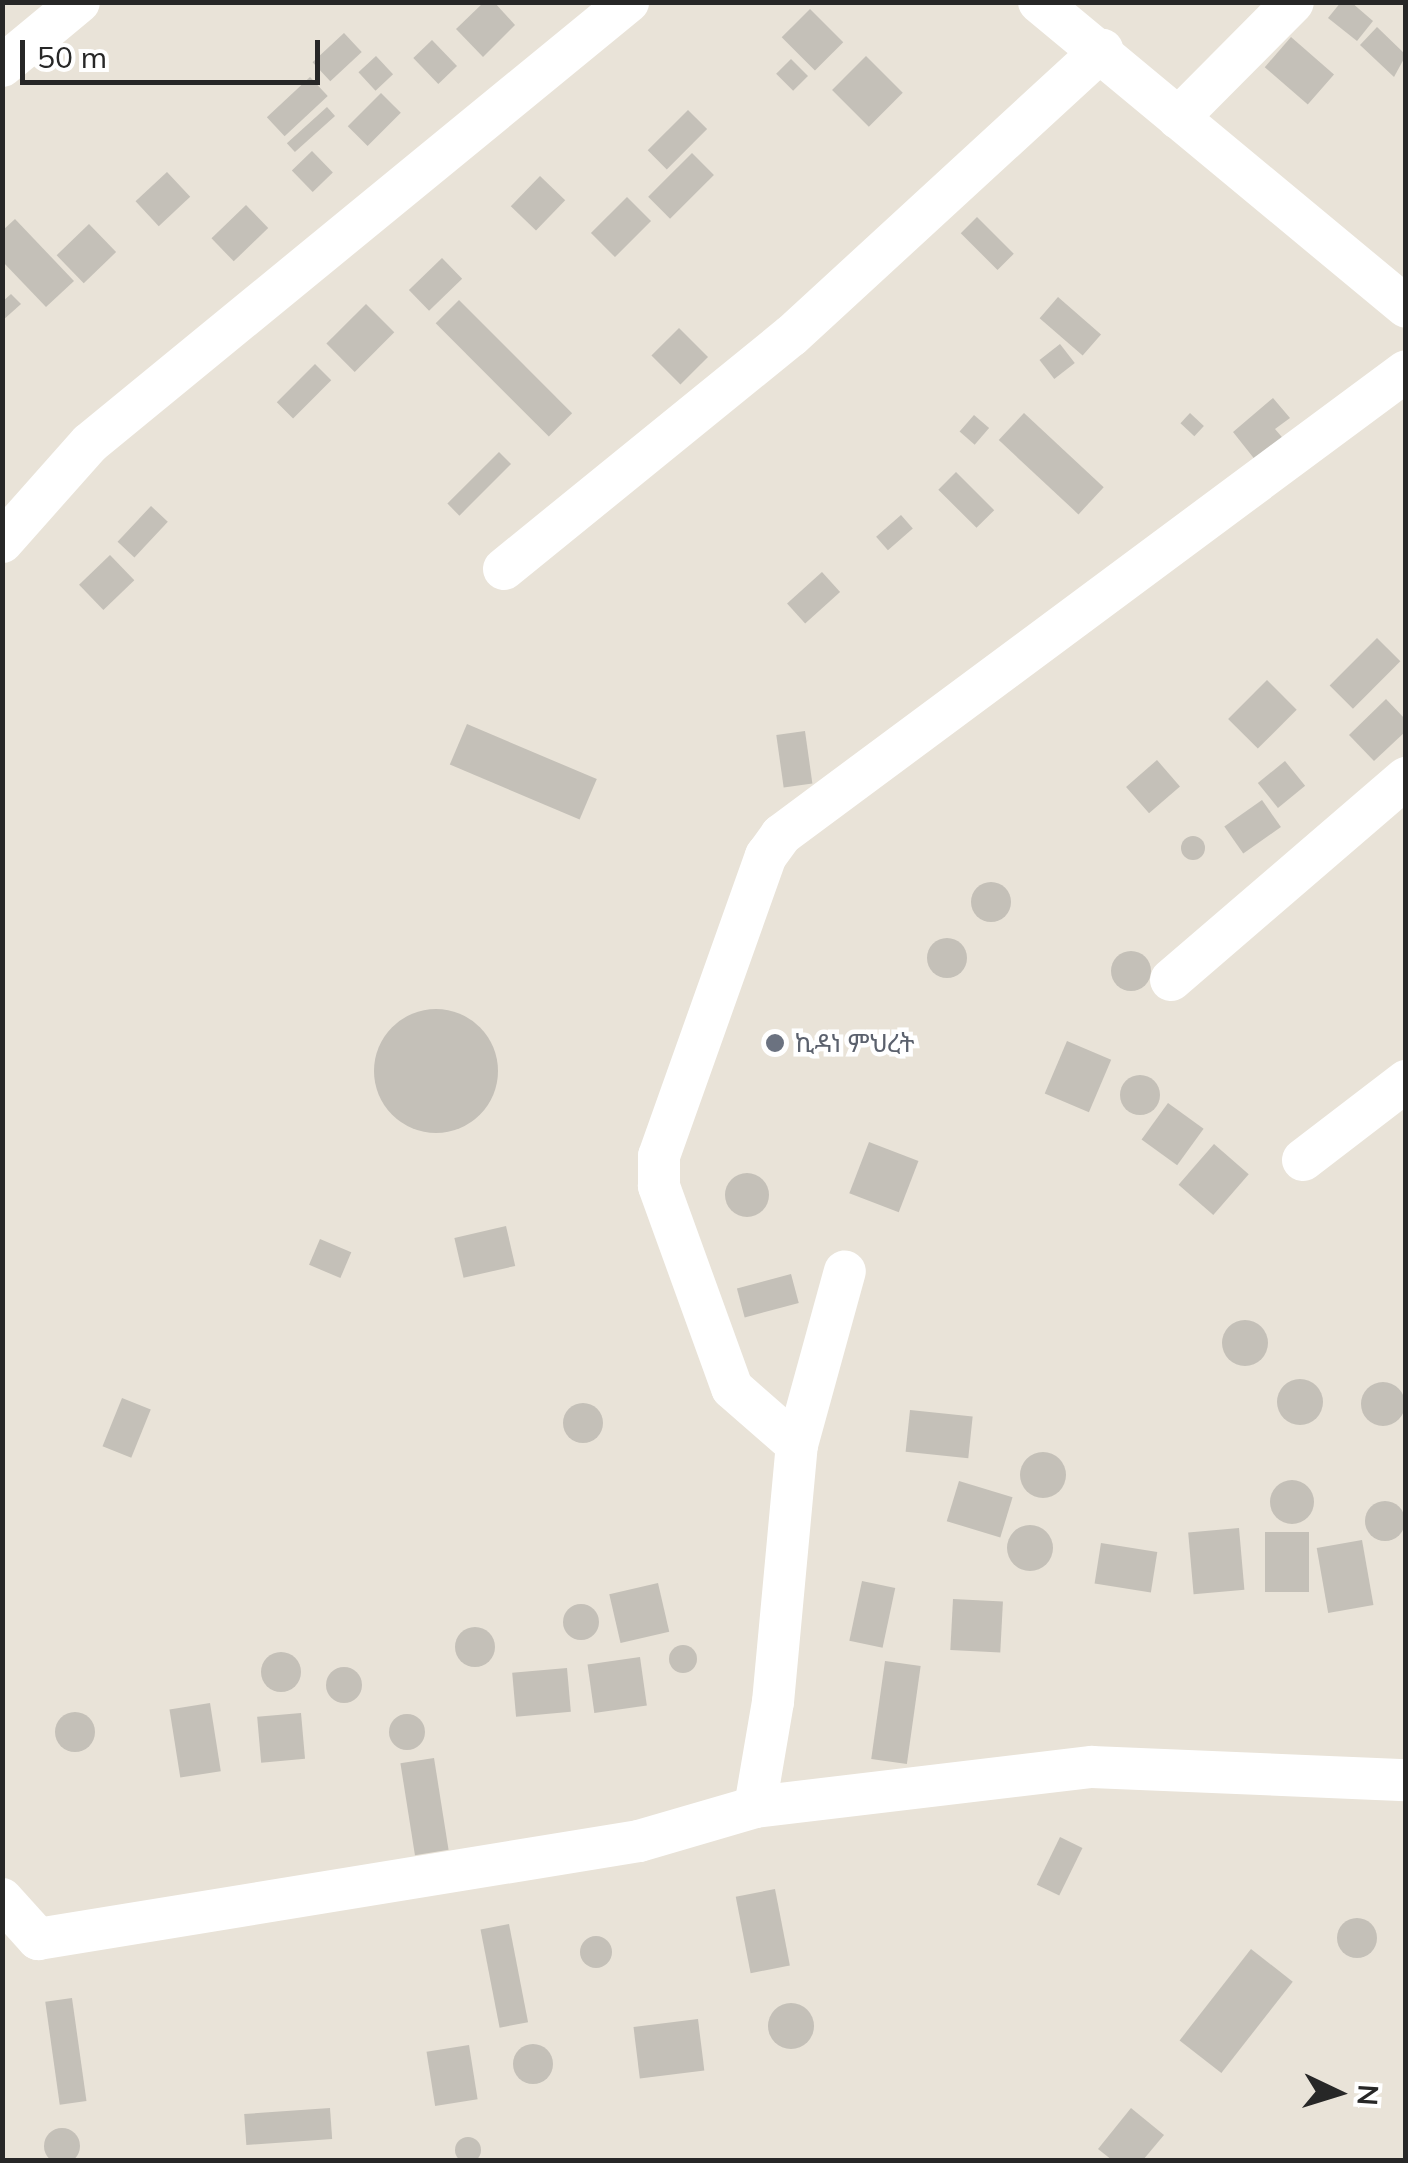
<!DOCTYPE html>
<meta charset="utf-8">
<style>
body{margin:0}
#map{position:relative;width:1408px;height:2163px;overflow:hidden;background:#e9e3d8;font-family:Mulish,"Noto Sans Ethiopic",sans-serif}
div>[style]{position:absolute}
[style*='--x']{left:calc(var(--x)*1px);top:calc(var(--y)*1px);width:calc(var(--w)*1px);rotate:calc(var(--a)*1deg)}
.building>*{inset:0;background:#c4c0b8;transform-origin:0 0}
.round{border-radius:50%}
.street>*{height:42px;margin:-21px;padding:0 21px;transform-origin:21px;border-radius:21px;background:#fff}
.dots>*{width:28px;height:28px;translate:-50% -50%;box-sizing:border-box;border:5px solid #fff;border-radius:50%}
span{translate:-50% -50%;white-space:nowrap;text-align:center;line-height:1.15;-webkit-text-stroke:9px #fff;paint-order:stroke}
.worship-label{font-size:25px;color:#5b616d}
.left{translate:0 -50%;text-align:left}
.frame{position:absolute;inset:0;border:5px solid #272727;pointer-events:none}
.north{position:absolute;left:1288px;top:2043px;width:100px;height:100px;-webkit-text-stroke:8px #fff;paint-order:stroke;rotate:94deg;font-size:28px;font-weight:700;line-height:40px;text-align:center;color:#272727}
.north::after{content:'';display:block;margin:auto;width:35px;height:45px;background:#272727;clip-path:polygon(50% 0,100% 100%,50% 72%,0 100%)}
.scale{position:absolute;left:20px;top:40px;width:300px;height:45px;box-sizing:border-box;border:5px solid #272727;border-top:0;padding-left:12px;font-size:30px;line-height:35px;white-space:nowrap;color:#272727;-webkit-text-stroke:8px #fff;paint-order:stroke}
</style>
<div id="map">
<div class="building">
<div style="clip-path:polygon(484px 2px,494px 2px,515px 25px,483px 57px,456px 29px)"></div>
<div style="clip-path:polygon(1341px 2px,1351px 2px,1373px 21px,1357px 41px,1328px 18px)"></div>
<div style="left:810px;top:9px;width:47px;height:40px;rotate:45deg"></div>
<div style="clip-path:polygon(1377px 27px,1406px 55px,1394px 77px,1360px 45px)"></div>
<div style="left:344px;top:33px;width:26px;height:43px;rotate:47deg"></div>
<div style="left:1291px;top:37px;width:57px;height:40px;rotate:41deg"></div>
<div style="left:432px;top:40px;width:36px;height:26px;rotate:46deg"></div>
<div style="left:376px;top:56px;width:25px;height:24px;rotate:47deg"></div>
<div style="left:866px;top:56px;width:52px;height:48px;rotate:45deg"></div>
<div style="left:791px;top:59px;width:24px;height:21px;rotate:45deg"></div>
<div style="left:310px;top:77px;width:26px;height:59px;rotate:47deg"></div>
<div style="left:381px;top:93px;width:28px;height:47px;rotate:45deg"></div>
<div style="left:327px;top:107px;width:12px;height:54px;rotate:48deg"></div>
<div style="left:688px;top:110px;width:27px;height:57px;rotate:45deg"></div>
<div style="left:312px;top:151px;width:30px;height:28px;rotate:46deg"></div>
<div style="left:692px;top:153px;width:31px;height:62px;rotate:45deg"></div>
<div style="left:167px;top:172px;width:34px;height:43px;rotate:47deg"></div>
<div style="left:540px;top:176px;width:35px;height:42px;rotate:44deg"></div>
<div style="left:627px;top:197px;width:34px;height:51px;rotate:45deg"></div>
<div style="left:246px;top:205px;width:32px;height:48px;rotate:46deg"></div>
<div style="left:977px;top:217px;width:52px;height:23px;rotate:45deg"></div>
<div style="clip-path:polygon(15px 219px,74px 281px,46px 307px,2px 261px,2px 231px)"></div>
<div style="left:89px;top:224px;width:39px;height:45px;rotate:46deg"></div>
<div style="left:442px;top:258px;width:29px;height:46px;rotate:46deg"></div>
<div style="clip-path:polygon(11px 294px,21px 304px,2px 321px,2px 302px)"></div>
<div style="left:1058px;top:297px;width:57px;height:28px;rotate:41deg"></div>
<div style="left:459px;top:300px;width:160px;height:33px;rotate:45deg"></div>
<div style="left:366px;top:304px;width:40px;height:56px;rotate:45deg"></div>
<div style="left:679px;top:328px;width:41px;height:39px;rotate:45deg"></div>
<div style="left:1060px;top:344px;width:24px;height:26px;rotate:52deg"></div>
<div style="left:315px;top:364px;width:23px;height:54px;rotate:45deg"></div>
<div style="clip-path:polygon(1273px 398px,1290px 418px,1275px 429px,1287px 443px,1260px 466px,1233px 432px)"></div>
<div style="left:1024px;top:413px;width:109px;height:37px;rotate:43deg"></div>
<div style="left:1190px;top:413px;width:19px;height:14px;rotate:43deg"></div>
<div style="left:974px;top:415px;width:20px;height:22px;rotate:41deg"></div>
<div style="left:499px;top:452px;width:17px;height:73px;rotate:45deg"></div>
<div style="left:956px;top:472px;width:54px;height:25px;rotate:45deg"></div>
<div style="left:151px;top:506px;width:23px;height:49px;rotate:43deg"></div>
<div style="left:901px;top:515px;width:18px;height:33px;rotate:49deg"></div>
<div style="left:110px;top:555px;width:35px;height:43px;rotate:46deg"></div>
<div style="left:822px;top:572px;width:27px;height:47px;rotate:48deg"></div>
<div style="left:1377px;top:638px;width:33px;height:67px;rotate:45deg"></div>
<div style="left:1267px;top:680px;width:42px;height:55px;rotate:45deg"></div>
<div style="clip-path:polygon(1386px 699px,1406px 720px,1406px 731px,1374px 761px,1349px 735px)"></div>
<div style="left:467px;top:724px;width:141px;height:44px;rotate:23deg"></div>
<div style="left:805px;top:731px;width:53px;height:29px;rotate:82deg"></div>
<div style="left:1157px;top:760px;width:35px;height:41px;rotate:49deg"></div>
<div style="left:1285px;top:761px;width:32px;height:35px;rotate:51deg"></div>
<div style="left:1262px;top:800px;width:33px;height:46px;rotate:55deg"></div>
<div class="round" style="left:1181px;top:836px;width:24px;height:24px"></div>
<div class="round" style="left:971px;top:882px;width:40px;height:40px"></div>
<div class="round" style="left:927px;top:938px;width:40px;height:40px"></div>
<div class="round" style="left:1111px;top:951px;width:40px;height:40px"></div>
<div class="round" style="left:374px;top:1009px;width:124px;height:124px"></div>
<div style="left:1067px;top:1041px;width:48px;height:57px;rotate:23deg"></div>
<div class="round" style="left:1120px;top:1075px;width:40px;height:40px"></div>
<div style="left:1168px;top:1103px;width:44px;height:45px;rotate:36deg"></div>
<div style="left:869px;top:1142px;width:53px;height:55px;rotate:21deg"></div>
<div style="left:1214px;top:1144px;width:46px;height:54px;rotate:41deg"></div>
<div class="round" style="left:725px;top:1173px;width:44px;height:44px"></div>
<div style="left:506px;top:1226px;width:41px;height:53px;rotate:77deg"></div>
<div style="left:320px;top:1239px;width:34px;height:28px;rotate:23deg"></div>
<div style="left:791px;top:1274px;width:30px;height:56px;rotate:75deg"></div>
<div class="round" style="left:1222px;top:1320px;width:46px;height:46px"></div>
<div class="round" style="left:1277px;top:1379px;width:46px;height:46px"></div>
<div class="round" style="left:1361px;top:1382px;width:44px;height:44px"></div>
<div style="left:122px;top:1398px;width:31px;height:52px;rotate:22deg"></div>
<div class="round" style="left:563px;top:1403px;width:40px;height:40px"></div>
<div style="left:910px;top:1410px;width:63px;height:42px;rotate:6deg"></div>
<div class="round" style="left:1020px;top:1452px;width:46px;height:46px"></div>
<div class="round" style="left:1270px;top:1480px;width:44px;height:44px"></div>
<div style="left:959px;top:1481px;width:56px;height:42px;rotate:17deg"></div>
<div class="round" style="left:1365px;top:1501px;width:40px;height:40px"></div>
<div class="round" style="left:1007px;top:1525px;width:46px;height:46px"></div>
<div style="left:1239px;top:1528px;width:62px;height:51px;rotate:85deg"></div>
<div style="left:1265px;top:1532px;width:44px;height:60px"></div>
<div style="left:1362px;top:1540px;width:66px;height:46px;rotate:80deg"></div>
<div style="left:1101px;top:1543px;width:57px;height:41px;rotate:9deg"></div>
<div style="left:862px;top:1581px;width:34px;height:61px;rotate:12deg"></div>
<div style="left:658px;top:1583px;width:50px;height:50px;rotate:77deg"></div>
<div style="left:953px;top:1599px;width:50px;height:51px;rotate:3deg"></div>
<div class="round" style="left:563px;top:1604px;width:36px;height:36px"></div>
<div class="round" style="left:455px;top:1627px;width:40px;height:40px"></div>
<div class="round" style="left:669px;top:1645px;width:28px;height:28px"></div>
<div class="round" style="left:261px;top:1652px;width:40px;height:40px"></div>
<div style="left:640px;top:1657px;width:49px;height:53px;rotate:82deg"></div>
<div style="left:885px;top:1661px;width:36px;height:99px;rotate:8deg"></div>
<div class="round" style="left:326px;top:1667px;width:36px;height:36px"></div>
<div style="left:567px;top:1668px;width:44px;height:55px;rotate:85deg"></div>
<div style="left:210px;top:1703px;width:69px;height:41px;rotate:81deg"></div>
<div class="round" style="left:55px;top:1712px;width:40px;height:40px"></div>
<div style="left:301px;top:1713px;width:46px;height:44px;rotate:85deg"></div>
<div class="round" style="left:389px;top:1714px;width:36px;height:36px"></div>
<div style="left:434px;top:1758px;width:93px;height:34px;rotate:81deg"></div>
<div style="left:1060px;top:1837px;width:25px;height:53px;rotate:26deg"></div>
<div style="left:775px;top:1889px;width:78px;height:40px;rotate:79deg"></div>
<div class="round" style="left:1337px;top:1918px;width:40px;height:40px"></div>
<div style="left:509px;top:1924px;width:100px;height:29px;rotate:79deg"></div>
<div class="round" style="left:580px;top:1936px;width:32px;height:32px"></div>
<div style="left:1251px;top:1949px;width:53px;height:116px;rotate:38deg"></div>
<div style="left:72px;top:1998px;width:104px;height:27px;rotate:82deg"></div>
<div class="round" style="left:768px;top:2003px;width:46px;height:46px"></div>
<div style="left:698px;top:2019px;width:52px;height:65px;rotate:83deg"></div>
<div class="round" style="left:513px;top:2044px;width:40px;height:40px"></div>
<div style="left:469px;top:2045px;width:55px;height:43px;rotate:81deg"></div>
<div style="left:330px;top:2108px;width:31px;height:86px;rotate:86deg"></div>
<div style="clip-path:polygon(1131px 2108px,1164px 2135px,1143px 2160px,1112px 2160px,1098px 2149px)"></div>
<div class="round" style="left:44px;top:2128px;width:36px;height:36px"></div>
<div class="round" style="left:455px;top:2137px;width:26px;height:26px"></div>
</div>
<div class="street">
<div style="--x:1039;--y:2;--w:477;--a:39.7"></div>
<div style="--x:2;--y:66;--w:100;--a:-39.7"></div>
<div style="--x:1178;--y:118;--w:163;--a:-45.2"></div>
<div style="--x:2;--y:542;--w:132;--a:-48.4"></div>
<div style="--x:90;--y:443;--w:696;--a:-39.34"></div>
<div style="--x:504;--y:569;--w:370;--a:-39.1"></div>
<div style="--x:791;--y:336;--w:423;--a:-42.6"></div>
<div style="--x:1171;--y:980;--w:310;--a:-40.7"></div>
<div style="--x:1303;--y:1160;--w:130;--a:-37.5"></div>
<div style="--x:797;--y:1445;--w:180;--a:-74.6"></div>
<div style="--x:755;--y:1807;--w:107;--a:-80.3"></div>
<div style="--x:773;--y:1702;--w:258;--a:-84.7"></div>
<div style="--x:797;--y:1445;--w:86;--a:-138.8"></div>
<div style="--x:732;--y:1388;--w:215;--a:-109.9"></div>
<div style="--x:659;--y:1186;--w:30;--a:-90"></div>
<div style="--x:659;--y:1156;--w:319;--a:-70.4"></div>
<div style="--x:766;--y:856;--w:26;--a:-54"></div>
<div style="--x:781;--y:835;--w:778;--a:-36.59"></div>
<div style="--x:2;--y:1899;--w:54;--a:48"></div>
<div style="--x:38;--y:1939;--w:609;--a:-9.26"></div>
<div style="--x:639;--y:1841;--w:121;--a:-16.3"></div>
<div style="--x:755;--y:1807;--w:339;--a:-6.8"></div>
<div style="--x:1092;--y:1767;--w:314;--a:2.4"></div>
</div>
<div class="dots">
<div style="left:775px;top:1043px;background:#6b7280"></div>
</div>
<div class="worship-label">
<span class="left" style="left:795px;top:1043px">ኪዳነ ምህረት</span>
</div>
<div class="frame"></div>
<div class="north">N</div>
<div class="scale">50 m</div>
</div>
